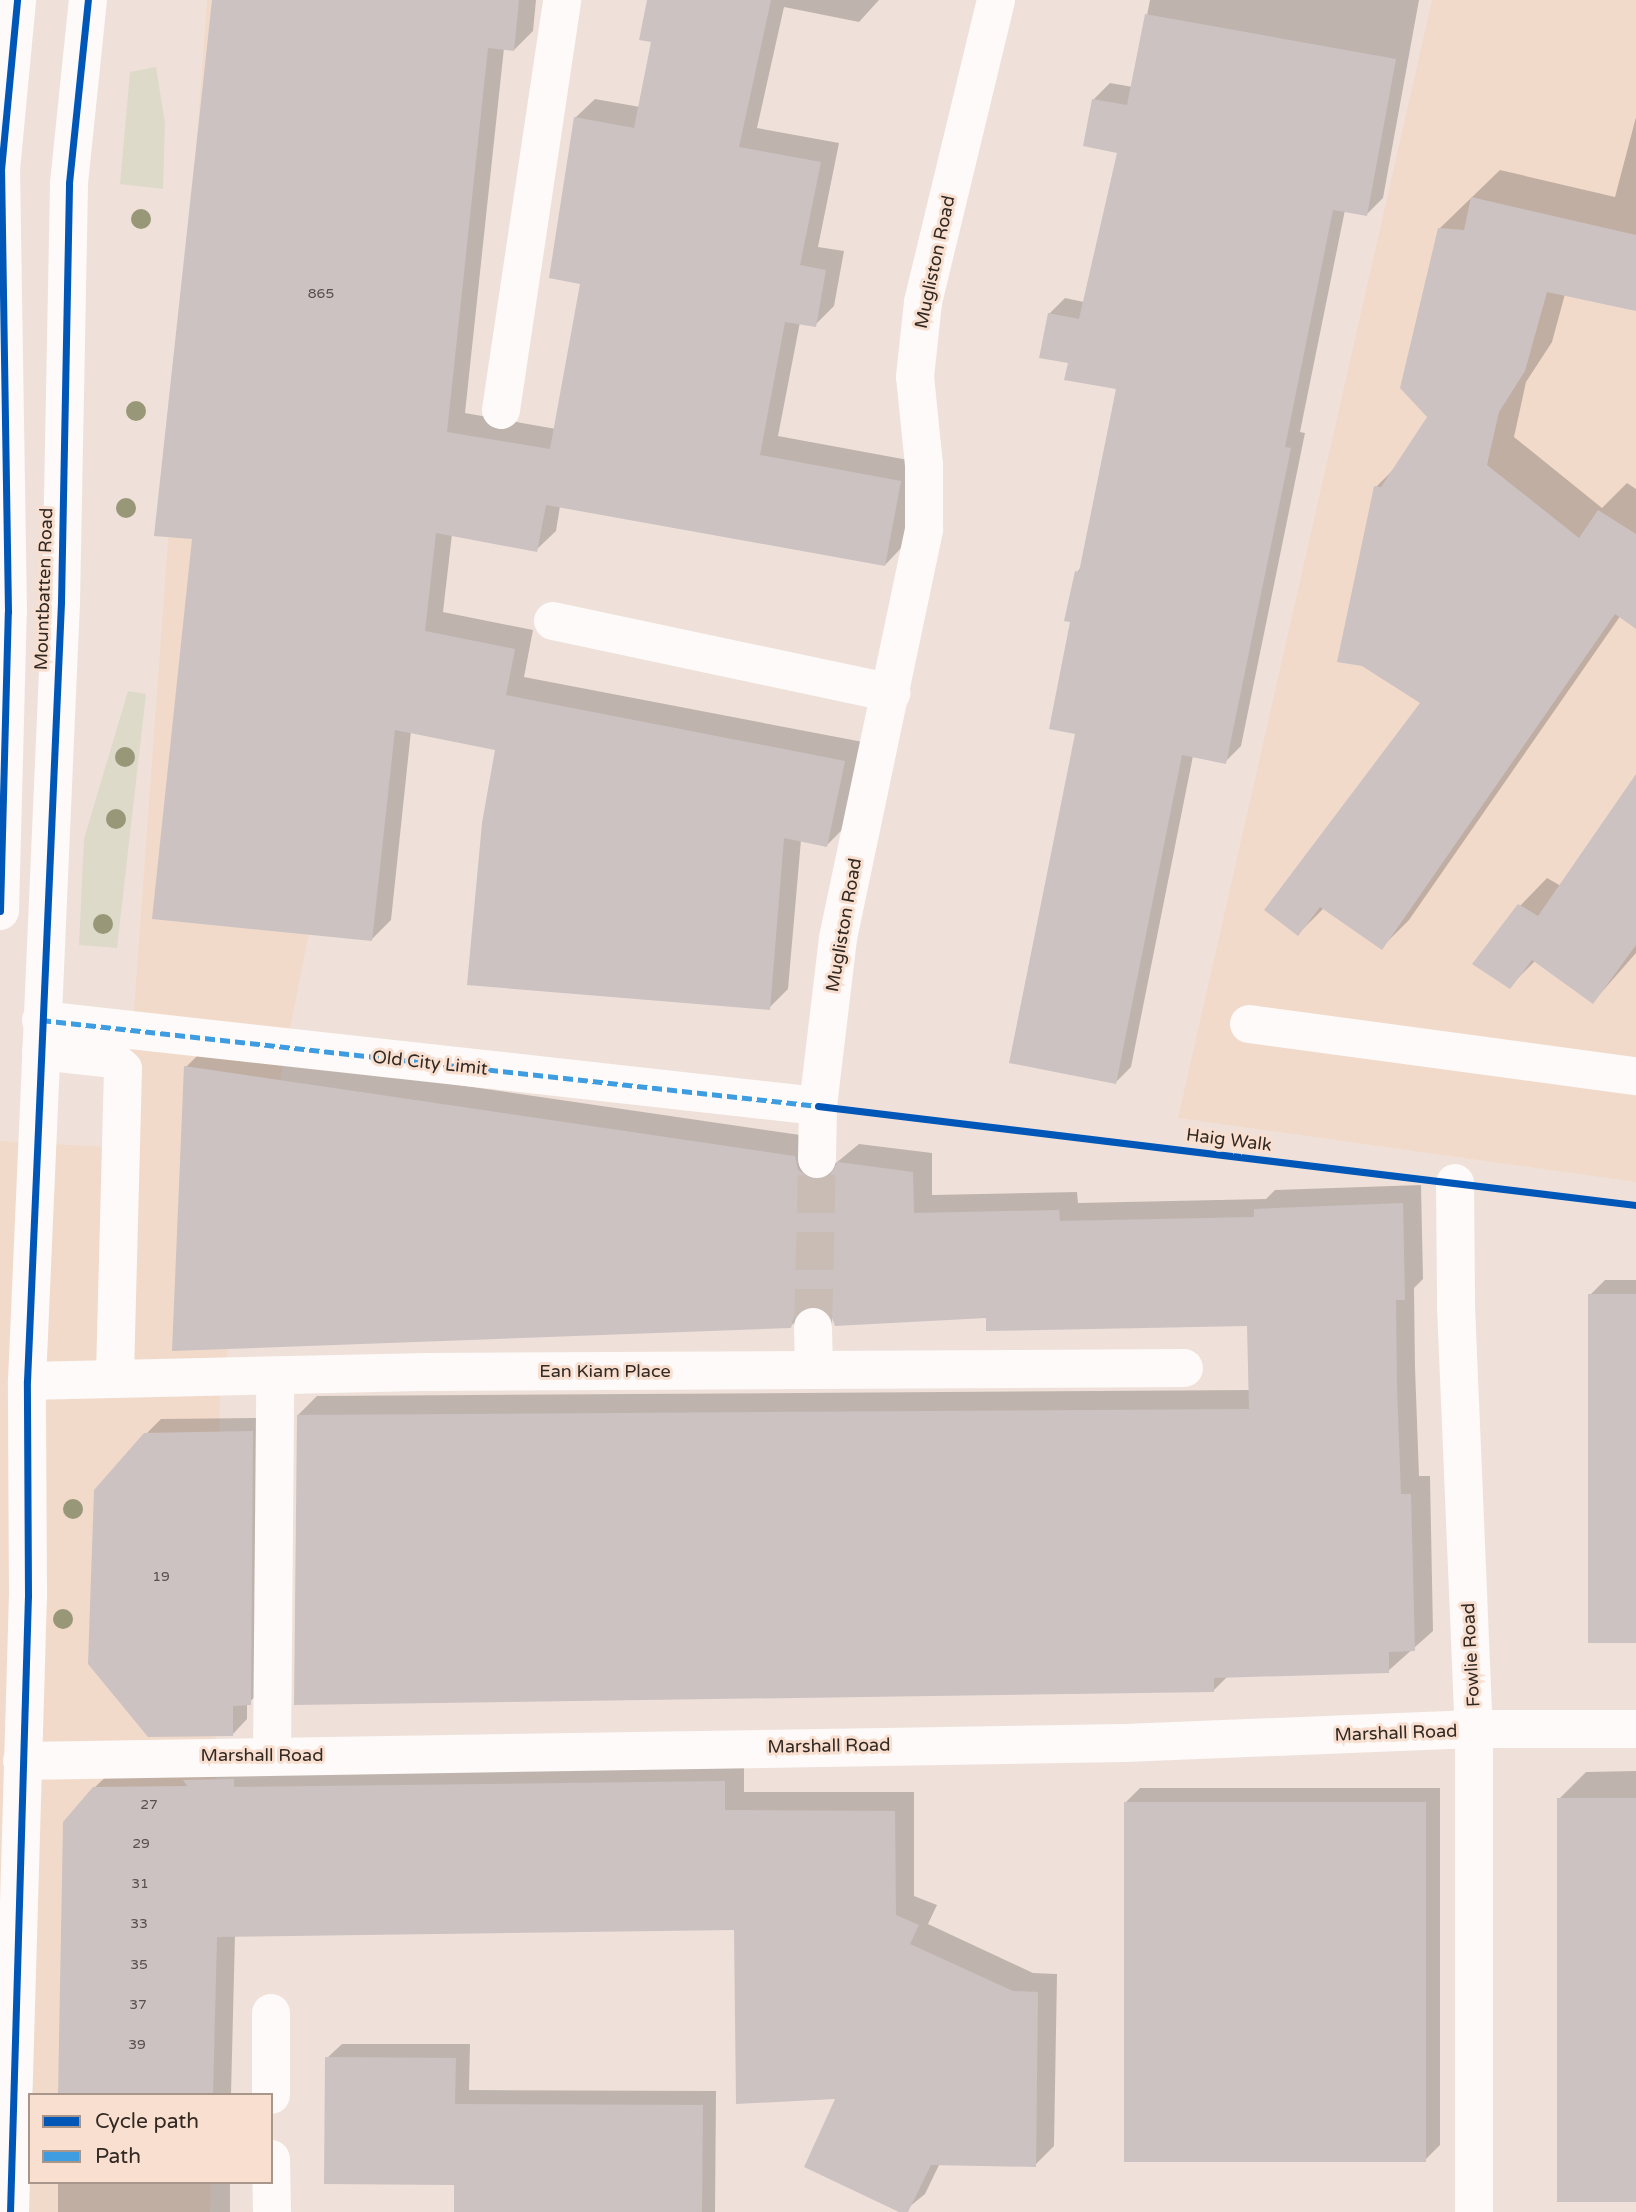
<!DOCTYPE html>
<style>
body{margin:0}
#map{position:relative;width:1636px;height:2212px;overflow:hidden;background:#efe1d9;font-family:"Varela Round",sans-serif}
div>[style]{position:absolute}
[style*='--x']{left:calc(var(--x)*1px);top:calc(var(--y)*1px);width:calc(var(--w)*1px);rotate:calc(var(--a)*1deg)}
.built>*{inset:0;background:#f2dacb}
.green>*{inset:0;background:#dddac9}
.shadow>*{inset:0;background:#0003;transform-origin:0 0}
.building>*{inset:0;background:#ccc2c2;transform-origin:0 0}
.minor-tunnel>*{height:38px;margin-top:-19px;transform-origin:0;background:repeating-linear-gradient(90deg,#c9bcb5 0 38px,transparent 0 57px)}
.minor>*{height:38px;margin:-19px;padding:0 19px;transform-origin:19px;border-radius:19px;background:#fdfaf9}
.major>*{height:38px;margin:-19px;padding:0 19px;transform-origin:19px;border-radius:19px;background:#fdfaf9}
.quiet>*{height:5px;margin-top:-2.5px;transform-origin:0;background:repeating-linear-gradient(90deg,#3e9ce0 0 10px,transparent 0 15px)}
.cycleway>*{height:7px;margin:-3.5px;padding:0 3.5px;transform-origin:3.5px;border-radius:3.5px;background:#0057b8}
.trees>*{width:20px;height:20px;margin:-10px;border-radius:50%;background:#989778}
span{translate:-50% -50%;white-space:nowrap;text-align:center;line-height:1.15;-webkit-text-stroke:6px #f8dfd0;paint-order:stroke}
.number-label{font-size:14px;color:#584f4b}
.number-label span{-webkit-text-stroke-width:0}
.street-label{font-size:18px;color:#322923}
.legend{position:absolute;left:28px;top:2093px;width:245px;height:91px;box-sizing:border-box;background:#f8dfd0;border:2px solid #a9968b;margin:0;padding:9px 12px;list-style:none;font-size:21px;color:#322923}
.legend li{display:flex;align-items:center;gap:14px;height:35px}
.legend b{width:35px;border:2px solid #a9968b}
</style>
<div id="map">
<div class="built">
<div style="clip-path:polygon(207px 0,489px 0,220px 1392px,212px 2095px,30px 2095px,30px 2182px,211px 2182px,210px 2212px,0 2212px,0 1141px,124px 1148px)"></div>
<div style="clip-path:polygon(1432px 0,1636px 0,1636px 1182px,1178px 1118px)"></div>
</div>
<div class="green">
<div style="clip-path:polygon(156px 67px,165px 123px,163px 189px,120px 184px,130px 72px)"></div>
<div style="clip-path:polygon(128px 691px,146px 694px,117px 948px,79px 945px,84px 839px)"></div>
</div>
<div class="shadow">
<div style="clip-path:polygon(213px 0,536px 0,533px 31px,514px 50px,504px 48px,465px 413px,556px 429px,582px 283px,575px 118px,595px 99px,640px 107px,653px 41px,649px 0,879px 0,859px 22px,784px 7px,757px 128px,839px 143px,818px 247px,844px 251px,834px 306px,815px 325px,800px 322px,778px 436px,919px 462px,904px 545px,885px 565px,560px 506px,556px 531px,536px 550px,452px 534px,443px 612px,533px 630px,524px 677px,863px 742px,846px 826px,827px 845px,801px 840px,788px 989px,769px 1008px,497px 748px,411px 731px,391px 920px,371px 940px,194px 538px)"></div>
<div style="clip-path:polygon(1150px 0,1419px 0,1383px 198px,1367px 214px,1345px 210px,1300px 432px,1305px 433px,1241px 746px,1225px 762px,1193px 756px,1131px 1067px,1115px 1083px,1077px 733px,1072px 621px,1077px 572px,1082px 566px,1118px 388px,1070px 362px,1049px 314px,1065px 298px,1084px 302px,1119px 152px,1094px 99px,1110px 83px,1133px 87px)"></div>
<div style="clip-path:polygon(1636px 117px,1636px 309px,1565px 294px,1552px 342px,1526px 382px,1514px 437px,1602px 508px,1627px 483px,1636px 489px,1636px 626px,1621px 615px,1409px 920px,1381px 948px,1324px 908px,1298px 934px,1423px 702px,1376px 487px,1398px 465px,1429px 416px,1439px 229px,1500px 170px,1615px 197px)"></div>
<div style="clip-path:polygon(1636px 777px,1636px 953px,1593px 1002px,1535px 961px,1509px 987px,1520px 906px,1547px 878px,1561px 886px)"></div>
<div style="clip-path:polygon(205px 1048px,814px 1137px,817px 1151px,836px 1163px,859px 1144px,932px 1153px,932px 1195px,1077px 1192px,1078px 1203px,1266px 1199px,1275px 1190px,1421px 1185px,1423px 1279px,1414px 1288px,1415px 1367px,1419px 1476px,1430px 1476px,1433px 1631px,1388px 1671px,1228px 1676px,1213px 1691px,298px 1415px,317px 1396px,1251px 1390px,1249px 1324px,833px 1314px,813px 1303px,790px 1327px,186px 1067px)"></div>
<div style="clip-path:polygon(1605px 1280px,1636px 1280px,1636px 1641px,1590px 1295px)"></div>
<div style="clip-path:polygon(266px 1418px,264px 1689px,247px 1704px,247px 1719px,233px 1734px,146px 1434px,161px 1419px)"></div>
<div style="clip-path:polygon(744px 1763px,744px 1792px,914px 1792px,914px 1896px,937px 1905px,928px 1924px,1033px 1973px,1057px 1974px,1054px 2146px,1035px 2165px,940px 2163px,925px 2194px,903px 2212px,736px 1928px,235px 1935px,231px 2095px,59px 2095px,94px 1788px,114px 1769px)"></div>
<div style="clip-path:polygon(1636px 1771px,1636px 2200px,1559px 1799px,1586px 1772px)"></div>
<div style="clip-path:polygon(1140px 1788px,1440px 1788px,1440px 2145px,1425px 2160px,1125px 1803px)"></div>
<div style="clip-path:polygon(342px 2044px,470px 2044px,469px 2090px,716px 2091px,715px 2212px,456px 2212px,456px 2183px,327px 2058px)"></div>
<div style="left:58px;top:2182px;width:172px;height:30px"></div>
</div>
<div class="building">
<div style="clip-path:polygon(212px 0,519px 0,514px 51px,488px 48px,447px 432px,550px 449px,580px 284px,549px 278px,574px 117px,634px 128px,651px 42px,639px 40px,647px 0,771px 0,739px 147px,821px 162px,800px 265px,826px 270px,816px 327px,785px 322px,760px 455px,901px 481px,885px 566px,546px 505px,537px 552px,436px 533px,425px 631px,515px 649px,506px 695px,845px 761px,827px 847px,784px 838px,770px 1010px,467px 985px,482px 823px,495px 750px,395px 730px,372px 941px,152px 919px,192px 539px,154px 536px)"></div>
<div style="clip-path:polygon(1145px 14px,1396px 59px,1367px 216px,1333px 210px,1285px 447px,1291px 448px,1226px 764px,1182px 755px,1116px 1084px,1009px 1063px,1075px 734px,1049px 729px,1070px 622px,1064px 621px,1075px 571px,1079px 572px,1116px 389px,1064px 380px,1068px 363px,1039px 358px,1048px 313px,1079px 319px,1117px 153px,1083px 146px,1092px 99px,1127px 105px)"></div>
<div style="clip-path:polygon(1471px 197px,1636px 235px,1636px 311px,1547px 292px,1525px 371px,1499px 412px,1487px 465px,1579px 538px,1598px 510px,1636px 534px,1636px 629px,1615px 614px,1382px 950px,1320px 907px,1298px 936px,1264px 910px,1420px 703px,1362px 666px,1337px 662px,1374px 486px,1381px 487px,1427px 417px,1400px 388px,1438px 228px,1464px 230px)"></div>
<div style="clip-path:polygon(1636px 774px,1636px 945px,1593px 1004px,1532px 960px,1510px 989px,1472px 964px,1518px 904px,1538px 916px)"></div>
<div style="clip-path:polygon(184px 1066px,795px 1156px,798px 1170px,816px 1181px,828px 1178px,838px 1162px,913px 1172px,914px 1213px,1059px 1210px,1060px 1221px,1254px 1217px,1254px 1209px,1403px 1203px,1405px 1300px,1396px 1300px,1397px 1387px,1401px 1494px,1411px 1494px,1415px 1651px,1389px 1652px,1389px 1673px,1214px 1678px,1214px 1692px,294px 1705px,297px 1415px,1249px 1409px,1247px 1326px,986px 1331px,986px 1318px,835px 1326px,831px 1315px,813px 1305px,794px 1316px,791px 1328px,172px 1351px)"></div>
<div style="left:1588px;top:1294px;width:48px;height:349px"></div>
<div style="clip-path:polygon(253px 1431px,251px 1705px,233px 1706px,233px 1736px,148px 1737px,88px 1664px,94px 1490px,144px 1433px)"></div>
<div style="clip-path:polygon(234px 1779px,234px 1787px,725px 1781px,725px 1810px,895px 1811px,896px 1915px,919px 1925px,910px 1944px,1013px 1991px,1038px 1992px,1036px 2167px,931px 2165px,908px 2212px,899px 2212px,804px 2167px,835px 2099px,736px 2104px,734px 1930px,217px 1937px,213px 2095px,58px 2095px,63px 1822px,93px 1787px,187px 1786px,183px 1780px)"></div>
<div style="left:1557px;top:1798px;width:79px;height:404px"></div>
<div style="left:1124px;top:1802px;width:302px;height:360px"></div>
<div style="clip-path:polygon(325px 2057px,456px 2058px,455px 2104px,703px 2105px,702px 2212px,454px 2212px,454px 2185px,324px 2184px)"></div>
</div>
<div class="minor-tunnel">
<div style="--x:813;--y:1327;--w:168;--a:-88.6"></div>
</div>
<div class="minor">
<div style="--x:501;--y:410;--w:415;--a:-81.5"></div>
<div style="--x:553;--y:621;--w:346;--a:12"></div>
<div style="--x:41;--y:1020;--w:782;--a:6.32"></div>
<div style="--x:1249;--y:1024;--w:390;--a:7.7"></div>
<div style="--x:41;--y:1051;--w:71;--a:6.4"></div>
<div style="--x:112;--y:1059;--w:15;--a:42"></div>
<div style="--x:123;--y:1069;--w:310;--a:91.5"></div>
<div style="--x:817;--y:1159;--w:53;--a:-88.9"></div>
<div style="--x:818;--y:1106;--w:169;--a:-83.2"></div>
<div style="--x:838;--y:938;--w:418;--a:-78.1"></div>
<div style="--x:924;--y:529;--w:64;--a:-90"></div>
<div style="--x:924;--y:465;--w:88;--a:-95.8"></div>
<div style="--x:915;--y:377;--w:75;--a:-83.9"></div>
<div style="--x:923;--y:302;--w:311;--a:-76.4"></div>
<div style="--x:1455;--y:1183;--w:123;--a:89.5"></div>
<div style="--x:1456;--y:1306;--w:423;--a:87.6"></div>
<div style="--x:1474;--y:1729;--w:483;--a:90"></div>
<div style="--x:813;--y:1327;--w:42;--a:88.6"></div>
<div style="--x:27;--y:1381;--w:402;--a:-1.3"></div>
<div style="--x:429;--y:1372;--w:755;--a:-0.3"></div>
<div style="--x:272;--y:1756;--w:380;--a:-89.5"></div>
<div style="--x:22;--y:1761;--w:1103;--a:-0.93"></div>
<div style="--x:1125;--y:1743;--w:349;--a:-2.3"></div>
<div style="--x:1474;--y:1729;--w:162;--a:0"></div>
<div style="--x:271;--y:2013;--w:82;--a:90"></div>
<div style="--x:271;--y:2159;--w:53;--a:88.9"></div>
</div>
<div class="major">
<div style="--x:0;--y:911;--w:299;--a:-88.5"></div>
<div style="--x:8;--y:612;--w:442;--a:-90.9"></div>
<div style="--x:1;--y:170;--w:171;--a:-84.6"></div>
<div style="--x:10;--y:2212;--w:616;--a:-88.33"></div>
<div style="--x:28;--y:1596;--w:215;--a:-90.3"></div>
<div style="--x:27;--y:1381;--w:780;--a:-87.5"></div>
<div style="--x:61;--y:602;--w:419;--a:-88.9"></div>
<div style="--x:69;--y:183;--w:184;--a:-84.1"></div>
</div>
<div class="quiet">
<div style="--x:41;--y:1020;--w:782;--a:6.32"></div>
</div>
<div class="cycleway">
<div style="--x:0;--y:911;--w:299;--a:-88.5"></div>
<div style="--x:8;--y:612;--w:442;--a:-90.9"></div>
<div style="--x:1;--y:170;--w:171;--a:-84.6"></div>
<div style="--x:818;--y:1106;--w:824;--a:6.9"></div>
<div style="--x:10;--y:2212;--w:616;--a:-88.33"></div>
<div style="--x:28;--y:1596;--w:215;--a:-90.3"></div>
<div style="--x:27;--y:1381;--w:780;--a:-87.5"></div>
<div style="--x:61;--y:602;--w:419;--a:-88.9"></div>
<div style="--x:69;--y:183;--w:184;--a:-84.1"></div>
</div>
<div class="trees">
<div style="left:141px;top:219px"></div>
<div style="left:136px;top:411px"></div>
<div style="left:126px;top:508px"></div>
<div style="left:125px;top:757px"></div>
<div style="left:116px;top:819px"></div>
<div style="left:103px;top:924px"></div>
<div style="left:73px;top:1509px"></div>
<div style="left:63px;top:1619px"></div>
</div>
<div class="number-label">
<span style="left:321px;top:294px">865</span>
<span style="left:161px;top:1577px">19</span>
<span style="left:149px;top:1805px">27</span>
<span style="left:141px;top:1844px">29</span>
<span style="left:140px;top:1884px">31</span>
<span style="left:139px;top:1924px">33</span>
<span style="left:139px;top:1965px">35</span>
<span style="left:138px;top:2005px">37</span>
<span style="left:137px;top:2045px">39</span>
</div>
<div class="street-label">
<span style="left:935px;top:262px;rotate:-78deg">Mugliston Road</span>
<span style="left:44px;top:589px;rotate:-88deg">Mountbatten Road</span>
<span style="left:844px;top:925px;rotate:-80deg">Mugliston Road</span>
<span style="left:430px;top:1063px;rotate:6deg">Old City Limit</span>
<span style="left:1229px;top:1140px;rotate:7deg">Haig Walk</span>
<span style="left:605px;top:1371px">Ean Kiam Place</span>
<span style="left:1471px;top:1655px;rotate:-93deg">Fowlie Road</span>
<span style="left:1396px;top:1733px;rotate:-2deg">Marshall Road</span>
<span style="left:829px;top:1746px;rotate:-1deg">Marshall Road</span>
<span style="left:262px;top:1755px">Marshall Road</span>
</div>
<ul class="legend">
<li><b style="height:9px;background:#0057b8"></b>Cycle path</li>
<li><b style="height:9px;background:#3e9ce0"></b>Path</li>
</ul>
</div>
